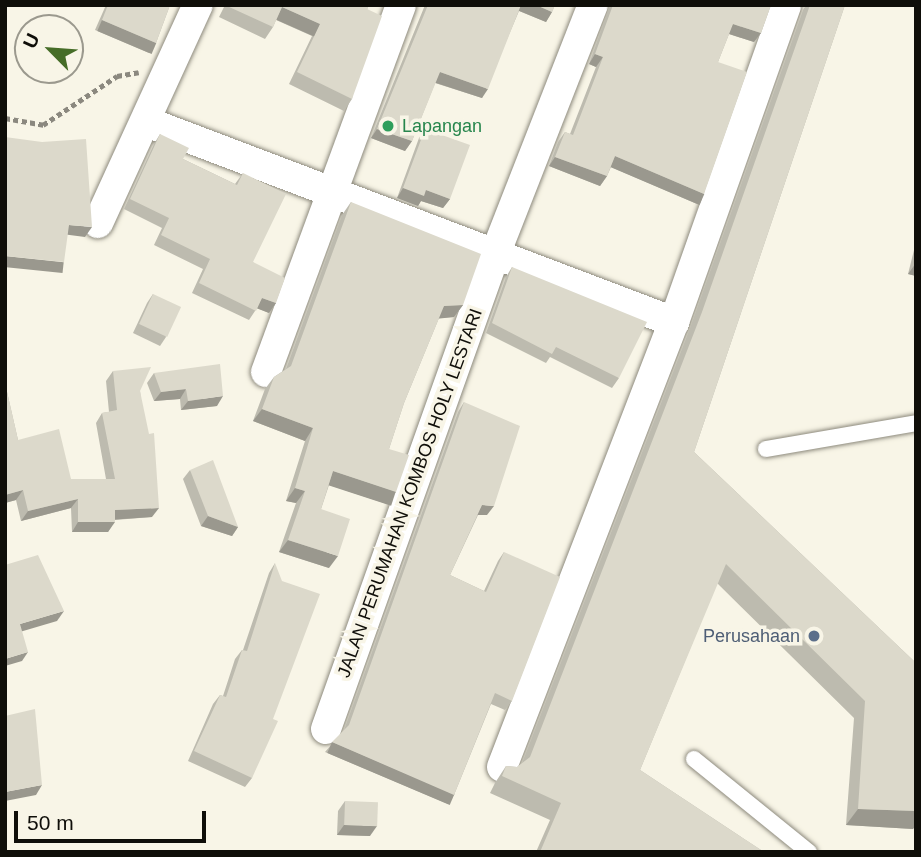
<!DOCTYPE html>
<style>
body{margin:0}
#map{position:relative;width:921px;height:857px;overflow:hidden;background:#f8f5e7;font-family:Helvetica,sans-serif}
div>[style]{position:absolute}
[style*='--x']{left:calc(var(--x)*1px);top:calc(var(--y)*1px);width:calc(var(--w)*1px);rotate:calc(var(--a)*1deg)}
.path>*{height:4.5px;margin-top:-2.25px;transform-origin:0;background:repeating-linear-gradient(90deg,#8b887f 0 5px,transparent 0 8.5px)}
.roads{filter:drop-shadow(0 0 2px #8d8a7d) drop-shadow(0 0 2px #8d8a7d)}
.lane>*{height:16px;margin:-8px;padding:0 8px;transform-origin:8px;border-radius:8px;background:#fff}
.street>*{height:30px;margin:-15px;padding:0 15px;transform-origin:15px;border-radius:15px;background:#fff}
.wall>*{inset:0;background:#bdbbaf}
.shaded-wall>*{inset:0;background:#9a988e;transform-origin:0 0}
.building>*{inset:0;background:#dcd9cb;transform-origin:0 0}
.dots>*{width:19px;height:19px;translate:-50% -50%;box-sizing:border-box;border:4px solid #f8f5e7;border-radius:50%}
span{translate:-50% -50%;white-space:nowrap;text-align:center;line-height:1.15;-webkit-text-stroke:7px #f8f5e7;paint-order:stroke}
.leisure-label{font-size:18px;color:#27864d}
.left{translate:0 -50%;text-align:left}
.street-label{font-size:18px;color:#0f0e09}
.service-label{font-size:18px;color:#4e5e75}
.right{translate:-100% -50%;text-align:right}
.frame{position:absolute;inset:0;border:7px solid #0f0e09;pointer-events:none}
.north{position:absolute;left:14px;top:14px;width:70px;height:70px;box-sizing:border-box;background:#f8f5e7;border:2px solid #9b998e;border-radius:50%;rotate:295deg;font-size:19px;font-weight:700;line-height:28px;text-align:center;color:#0f0e09}
.north::after{content:'';display:block;margin:auto;width:24px;height:32px;background:#466d28;clip-path:polygon(50% 0,100% 100%,50% 72%,0 100%)}
.scale{position:absolute;left:14px;top:811px;width:192px;height:32px;box-sizing:border-box;border:4px solid #0f0e09;border-top:0;padding-left:9px;font-size:21px;line-height:24px;white-space:nowrap;color:#0f0e09;-webkit-text-stroke:5px #f8f5e7;paint-order:stroke}
</style>
<div id="map">
<div class="path">
<div style="--x:5;--y:118;--w:39;--a:10"></div>
<div style="--x:43;--y:125;--w:89;--a:-33.5"></div>
<div style="--x:117;--y:76;--w:22;--a:-10"></div>
</div>
<div class="roads">
<div class="lane">
<div style="--x:766;--y:449;--w:152;--a:-9.8"></div>
<div style="--x:694;--y:759;--w:148;--a:39"></div>
</div>
<div class="street">
<div style="--x:147;--y:122;--w:564;--a:20.78"></div>
<div style="--x:98;--y:223;--w:240;--a:-65.4"></div>
<div style="--x:266;--y:372;--w:391;--a:-69.8"></div>
<div style="--x:326;--y:729;--w:501;--a:-70.41"></div>
<div style="--x:494;--y:257;--w:271;--a:-68.6"></div>
<div style="--x:502;--y:767;--w:477;--a:-68.9"></div>
<div style="--x:674;--y:322;--w:336;--a:-70.5"></div>
</div>
</div>
<div class="wall">
<div style="clip-path:polygon(106px 5px,170px 5px,156px 43px,149px 53px,95px 30px)"></div>
<div style="clip-path:polygon(225px 5px,368px 5px,352px 99px,344px 111px,289px 84px,312px 36px,276px 20px,273px 27px,265px 39px,219px 17px)"></div>
<div style="clip-path:polygon(425px 5px,555px 5px,552px 12px,546px 22px,519px 11px,482px 98px,435px 83px,412px 141px,405px 151px,371px 138px)"></div>
<div style="clip-path:polygon(610px 5px,771px 5px,761px 33px,754px 42px,729px 34px,718px 62px,704px 194px,697px 204px,611px 167px,607px 176px,600px 186px,549px 166px,558px 142px,565px 132px,570px 134px,596px 67px,589px 64px)"></div>
<div style="clip-path:polygon(806px 5px,845px 5px,694px 452px,916px 663px,916px 825px,913px 829px,846px 825px,854px 718px,717px 583px,640px 770px,764px 852px,536px 852px,550px 820px,490px 793px,495px 783px,506px 766px,517px 767px,522px 763px,690px 328px,803px 10px)"></div>
<div style="clip-path:polygon(425px 129px,450px 199px,443px 208px,421px 201px,418px 206px,397px 198px,419px 138px)"></div>
<div style="clip-path:polygon(160px 134px,183px 159px,235px 184px,243px 173px,253px 262px,276px 303px,269px 313px,257px 308px,249px 320px,192px 293px,203px 269px,154px 245px,162px 228px,124px 209px,154px 144px)"></div>
<div style="clip-path:polygon(351px 202px,463px 305px,454px 317px,439px 318px,404px 403px,389px 449px,396px 492px,387px 504px,329px 485px,321px 509px,329px 568px,279px 552px,296px 503px,286px 501px,305px 441px,253px 421px,265px 389px,274px 377px,286px 369px,342px 215px)"></div>
<div style="clip-path:polygon(916px 242px,916px 276px,908px 274px)"></div>
<div style="clip-path:polygon(512px 267px,619px 378px,612px 388px,550px 357px,546px 363px,486px 333px,506px 277px)"></div>
<div style="clip-path:polygon(153px 294px,166px 337px,160px 346px,133px 333px,147px 303px)"></div>
<div style="clip-path:polygon(113px 371px,140px 391px,152px 517px,115px 520px,108px 532px,72px 532px,71px 508px,21px 521px,16px 500px,5px 503px,5px 383px,18px 440px,71px 479px,106px 479px,96px 423px,102px 413px,109px 412px,106px 381px)"></div>
<div style="clip-path:polygon(154px 373px,217px 406px,181px 410px,180px 399px,154px 401px,147px 383px)"></div>
<div style="clip-path:polygon(464px 402px,487px 515px,478px 515px,450px 575px,484px 591px,498px 561px,504px 552px,512px 701px,505px 710px,491px 704px,454px 795px,448px 804px,325px 752px,344px 730px,458px 412px)"></div>
<div style="clip-path:polygon(190px 470px,238px 527px,232px 536px,201px 526px,183px 479px)"></div>
<div style="clip-path:polygon(275px 563px,252px 778px,245px 787px,188px 761px,213px 704px,220px 695px,223px 696px,235px 659px,242px 650px,243px 650px,269px 573px)"></div>
<div style="clip-path:polygon(345px 801px,370px 836px,337px 835px,338px 811px)"></div>
</div>
<div class="shaded-wall">
<div style="clip-path:polygon(520px 5px,536px 5px,552px 12px,546px 22px,517px 10px)"></div>
<div style="left:282px;top:7px;width:42px;height:14px;rotate:24deg"></div>
<div style="left:102px;top:20px;width:59px;height:12px;rotate:23deg"></div>
<div style="clip-path:polygon(733px 24px,761px 33px,754px 42px,726px 33px)"></div>
<div style="clip-path:polygon(595px 54px,603px 57px,596px 67px,589px 64px)"></div>
<div style="clip-path:polygon(440px 72px,488px 89px,482px 98px,433px 82px)"></div>
<div style="clip-path:polygon(377px 129px,412px 141px,405px 151px,371px 138px)"></div>
<div style="left:615px;top:156px;width:97px;height:12px;rotate:23deg"></div>
<div style="clip-path:polygon(555px 157px,607px 176px,600px 186px,549px 166px)"></div>
<div style="clip-path:polygon(403px 188px,426px 190px,450px 199px,443px 208px,421px 201px,418px 206px,397px 198px)"></div>
<div style="clip-path:polygon(69px 225px,92px 227px,85px 237px,62px 234px)"></div>
<div style="left:5px;top:256px;width:59px;height:11px;rotate:6deg"></div>
<div style="clip-path:polygon(916px 263px,916px 276px,908px 274px)"></div>
<div style="clip-path:polygon(262px 298px,276px 303px,269px 313px,256px 308px)"></div>
<div style="clip-path:polygon(463px 305px,454px 317px,435px 319px,444px 306px)"></div>
<div style="clip-path:polygon(186px 389px,180px 399px,154px 401px,161px 392px)"></div>
<div style="clip-path:polygon(223px 396px,217px 406px,181px 410px,188px 401px)"></div>
<div style="clip-path:polygon(262px 409px,313px 428px,305px 441px,253px 421px)"></div>
<div style="left:333px;top:471px;width:66px;height:15px;rotate:18deg"></div>
<div style="clip-path:polygon(295px 488px,305px 491px,296px 503px,286px 501px)"></div>
<div style="clip-path:polygon(23px 490px,16px 500px,5px 503px,5px 495px)"></div>
<div style="clip-path:polygon(78px 499px,71px 508px,21px 521px,28px 511px)"></div>
<div style="clip-path:polygon(482px 505px,494px 506px,487px 515px,476px 515px)"></div>
<div style="clip-path:polygon(159px 508px,152px 517px,108px 520px,115px 510px)"></div>
<div style="clip-path:polygon(208px 516px,238px 527px,232px 536px,201px 526px)"></div>
<div style="clip-path:polygon(78px 522px,115px 522px,108px 532px,72px 532px)"></div>
<div style="clip-path:polygon(288px 540px,338px 556px,329px 568px,279px 552px)"></div>
<div style="clip-path:polygon(64px 611px,57px 621px,13px 634px,20px 624px)"></div>
<div style="clip-path:polygon(28px 652px,22px 661px,5px 666px,5px 659px)"></div>
<div style="left:332px;top:742px;width:133px;height:12px;rotate:23deg"></div>
<div style="clip-path:polygon(42px 785px,36px 795px,5px 801px,5px 792px)"></div>
<div style="clip-path:polygon(858px 809px,916px 811px,916px 825px,913px 829px,846px 825px)"></div>
<div style="clip-path:polygon(344px 825px,377px 826px,370px 836px,337px 835px)"></div>
</div>
<div class="building">
<div style="clip-path:polygon(108px 5px,170px 5px,156px 43px,102px 20px)"></div>
<div style="clip-path:polygon(368px 5px,367px 9px,382px 16px,352px 99px,297px 72px,320px 24px,282px 7px,273px 27px,227px 6px)"></div>
<div style="clip-path:polygon(428px 5px,521px 5px,488px 89px,440px 72px,412px 141px,377px 129px)"></div>
<div style="clip-path:polygon(536px 5px,555px 5px,552px 12px)"></div>
<div style="clip-path:polygon(613px 5px,771px 5px,761px 33px,733px 24px,718px 62px,747px 72px,704px 194px,615px 156px,607px 176px,555px 157px,565px 132px,573px 135px,603px 57px,595px 54px)"></div>
<div style="clip-path:polygon(810px 5px,845px 5px,694px 452px,916px 663px,916px 811px,858px 809px,865px 701px,726px 564px,640px 770px,764px 852px,540px 852px,561px 803px,502px 776px,506px 766px,517px 767px,530px 757px,702px 312px)"></div>
<div style="clip-path:polygon(425px 129px,470px 145px,450px 199px,426px 190px,424px 196px,403px 188px)"></div>
<div style="clip-path:polygon(160px 134px,189px 148px,183px 159px,237px 185px,243px 173px,286px 194px,253px 262px,285px 278px,276px 303px,262px 298px,256px 311px,199px 283px,210px 259px,161px 235px,169px 218px,130px 199px)"></div>
<div style="clip-path:polygon(5px 137px,42px 142px,86px 139px,92px 227px,69px 225px,64px 262px,5px 256px)"></div>
<div style="clip-path:polygon(351px 202px,481px 254px,463px 305px,444px 306px,404px 403px,389px 449px,409px 455px,396px 492px,333px 471px,321px 509px,350px 519px,338px 556px,288px 540px,305px 491px,295px 488px,313px 428px,262px 409px,274px 377px,291px 366px)"></div>
<div style="clip-path:polygon(512px 267px,647px 322px,619px 378px,556px 347px,552px 354px,492px 323px)"></div>
<div style="left:153px;top:294px;width:31px;height:33px;rotate:25deg"></div>
<div style="clip-path:polygon(220px 364px,223px 396px,188px 401px,186px 389px,161px 392px,154px 373px)"></div>
<div style="clip-path:polygon(151px 367px,140px 391px,149px 434px,154px 433px,159px 508px,115px 510px,115px 522px,78px 522px,78px 499px,28px 511px,23px 490px,5px 495px,5px 383px,18px 440px,59px 429px,71px 479px,115px 479px,102px 413px,117px 410px,113px 371px)"></div>
<div style="clip-path:polygon(464px 402px,520px 426px,494px 506px,482px 505px,450px 575px,486px 592px,504px 552px,560px 577px,512px 701px,495px 693px,454px 795px,332px 742px,349px 725px)"></div>
<div style="clip-path:polygon(213px 460px,238px 527px,208px 516px,190px 470px)"></div>
<div style="clip-path:polygon(38px 555px,64px 611px,20px 624px,28px 652px,5px 659px,5px 565px)"></div>
<div style="clip-path:polygon(275px 563px,282px 581px,320px 594px,273px 719px,278px 721px,252px 778px,194px 751px,220px 695px,226px 697px,242px 650px,247px 651px)"></div>
<div style="clip-path:polygon(35px 709px,42px 785px,5px 792px,5px 716px)"></div>
<div style="left:345px;top:801px;width:33px;height:24px;rotate:2deg"></div>
</div>
<div class="dots">
<div style="left:388px;top:126px;background:#2e9e5b"></div>
<div style="left:814px;top:636px;background:#5c6f8a"></div>
</div>
<div class="leisure-label">
<span class="left" style="left:402px;top:126px">Lapangan</span>
</div>
<div class="street-label">
<span style="left:410px;top:493px;rotate:-70deg">JALAN PERUMAHAN KOMBOS HOLY LESTARI</span>
</div>
<div class="service-label">
<span class="right" style="left:800px;top:636px">Perusahaan</span>
</div>
<div class="frame"></div>
<div class="north">U</div>
<div class="scale">50 m</div>
</div>
